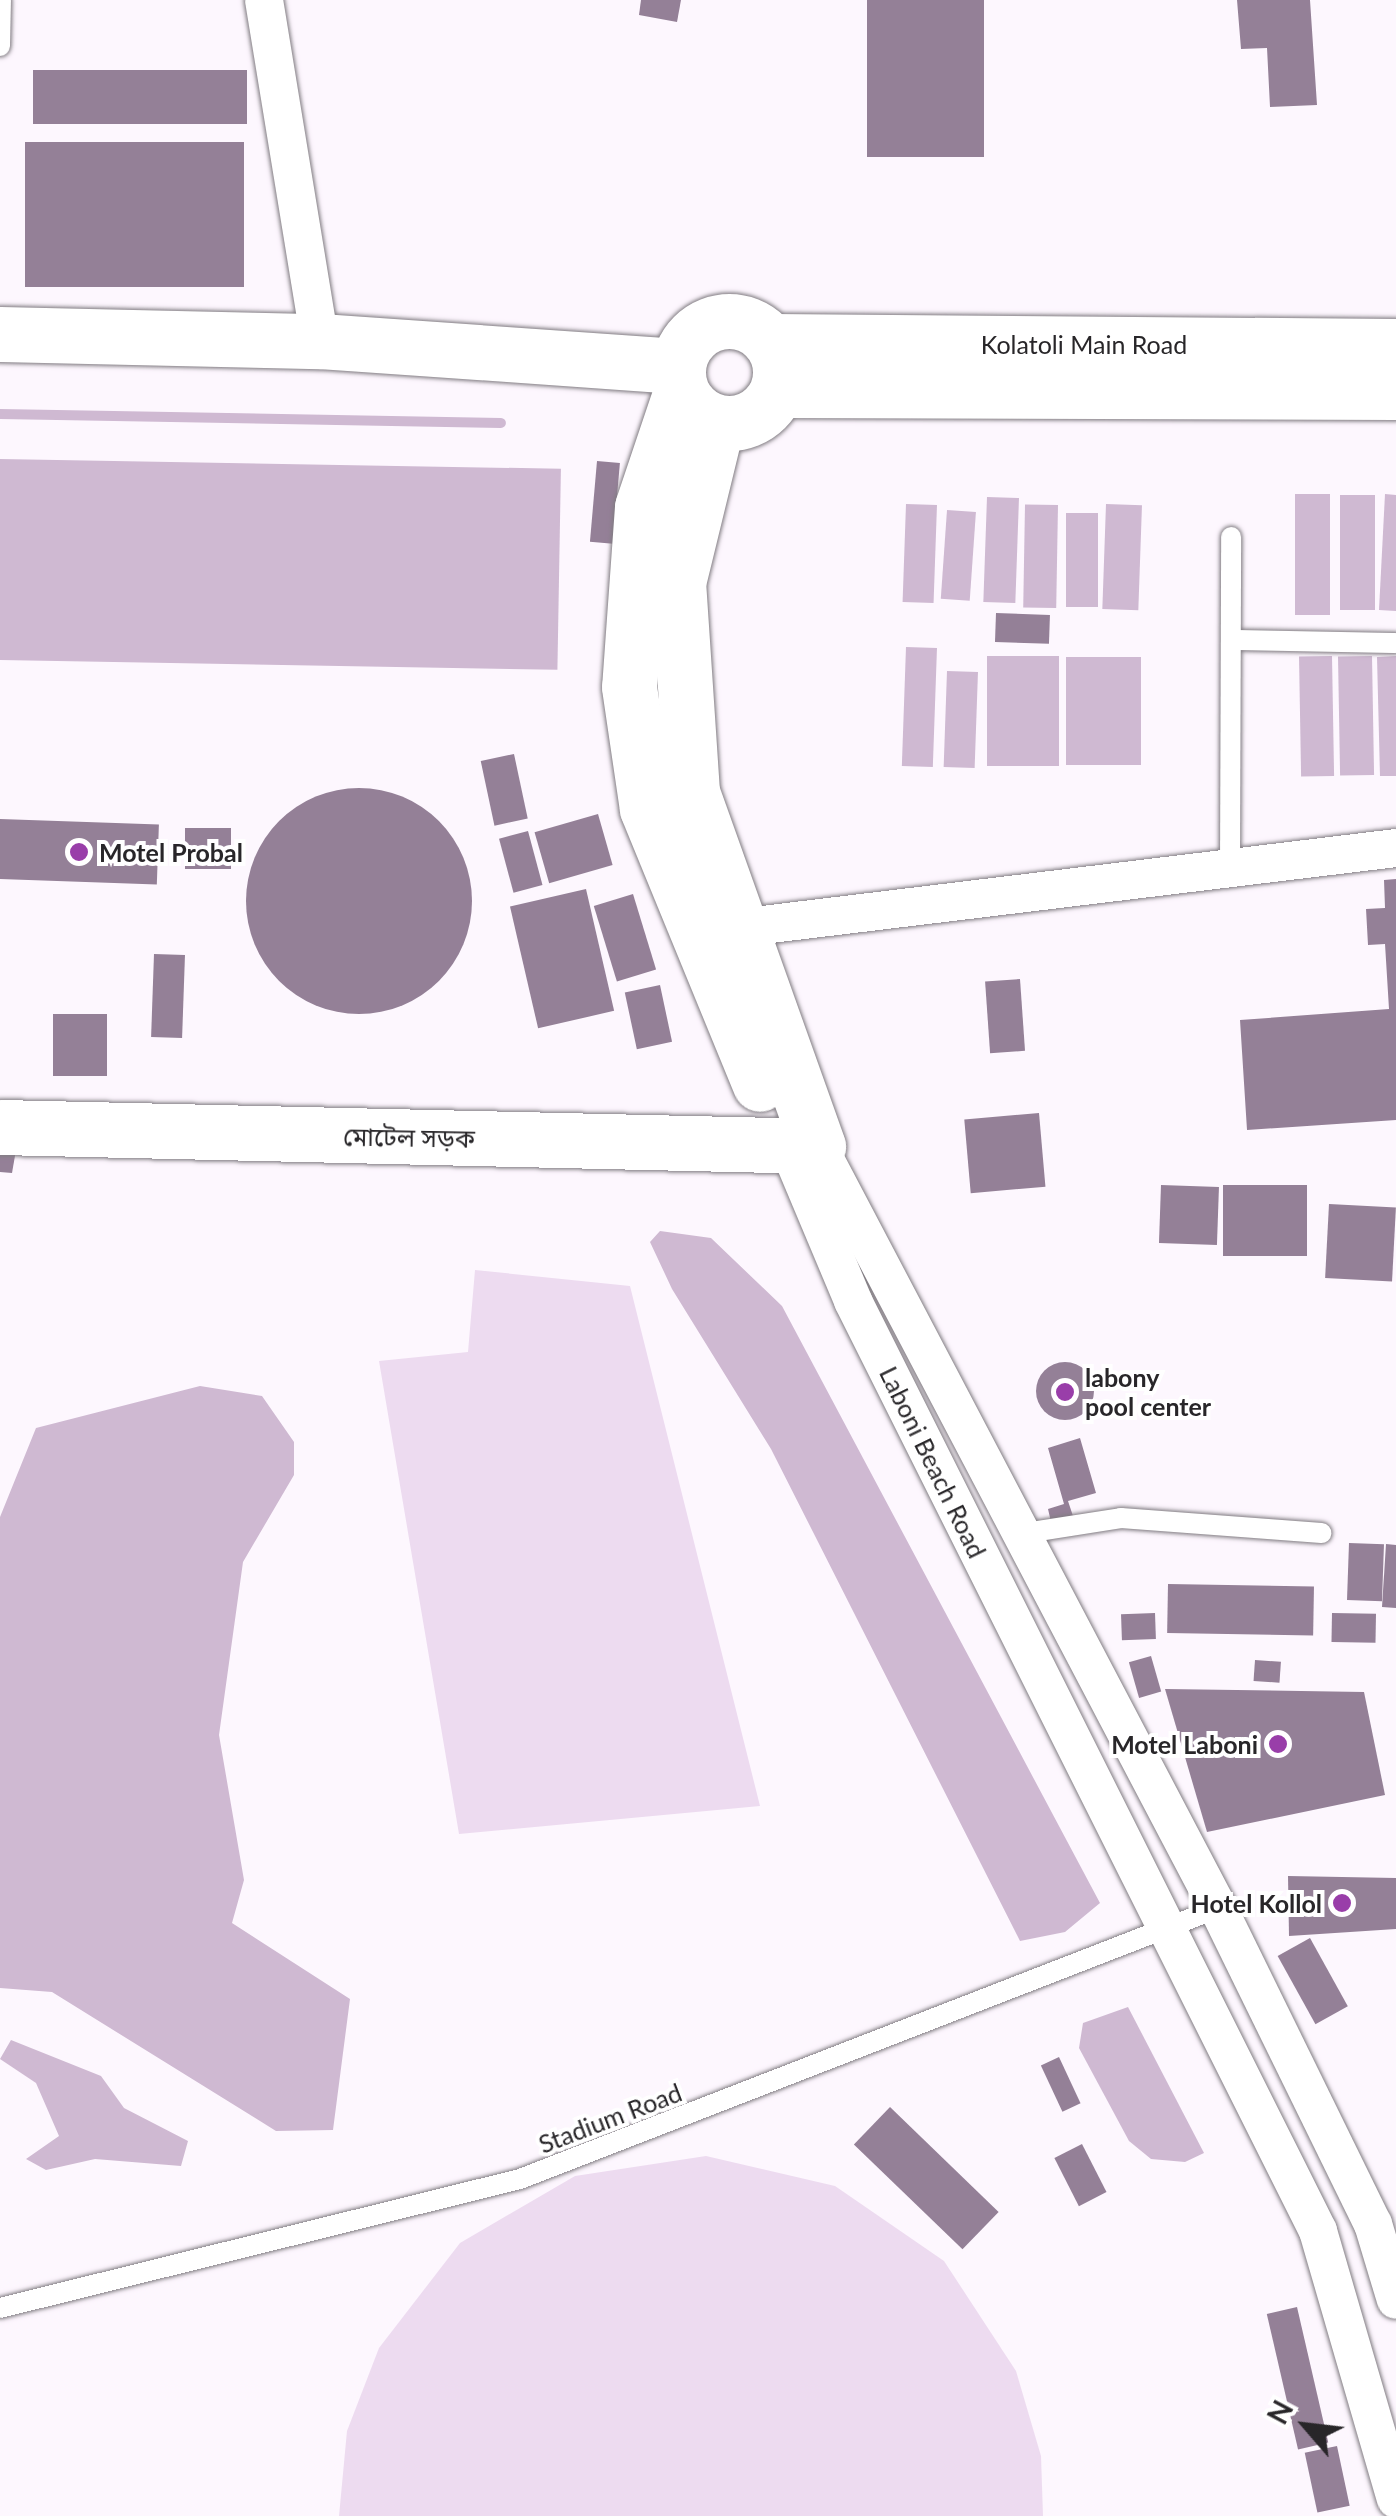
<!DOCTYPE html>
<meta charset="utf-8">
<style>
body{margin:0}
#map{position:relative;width:1396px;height:2516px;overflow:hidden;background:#fdf7fe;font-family:Lato,"Noto Sans Bengali",sans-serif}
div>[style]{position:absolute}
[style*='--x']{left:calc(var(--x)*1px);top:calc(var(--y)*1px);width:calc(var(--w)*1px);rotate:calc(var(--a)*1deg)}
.green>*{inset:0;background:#eddbf0}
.water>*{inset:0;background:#cfb9d2;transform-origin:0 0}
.stream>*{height:10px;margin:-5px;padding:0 5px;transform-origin:5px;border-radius:5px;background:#cfb9d2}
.building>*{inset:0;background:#948097;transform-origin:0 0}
.round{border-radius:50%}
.roads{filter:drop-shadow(0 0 2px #817c82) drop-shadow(0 0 2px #817c82)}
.lane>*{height:20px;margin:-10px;padding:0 10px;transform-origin:10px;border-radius:10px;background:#fff}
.street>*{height:38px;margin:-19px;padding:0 19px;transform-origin:19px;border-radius:19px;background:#fff}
.secondary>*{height:55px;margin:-27.5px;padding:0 27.5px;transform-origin:27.5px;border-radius:27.5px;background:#fff}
.highway>*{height:55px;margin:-27.5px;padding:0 27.5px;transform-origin:27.5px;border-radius:27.5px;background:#fff}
.highway>.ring{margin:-27.5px;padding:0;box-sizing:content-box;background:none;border:55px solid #fff;border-radius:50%}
.dots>*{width:28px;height:28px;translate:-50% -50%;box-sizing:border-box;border:5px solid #fff;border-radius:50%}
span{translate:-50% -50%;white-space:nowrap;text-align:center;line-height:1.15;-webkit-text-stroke:8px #fff;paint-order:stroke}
.street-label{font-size:25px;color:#282629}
.poi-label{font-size:25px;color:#282629;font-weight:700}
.left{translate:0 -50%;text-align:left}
.right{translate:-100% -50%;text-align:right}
.north{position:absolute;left:1256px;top:2376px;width:100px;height:100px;-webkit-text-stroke:8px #fff;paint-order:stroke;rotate:298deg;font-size:28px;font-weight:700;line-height:40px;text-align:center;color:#282629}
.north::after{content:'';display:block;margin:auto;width:35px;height:45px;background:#282629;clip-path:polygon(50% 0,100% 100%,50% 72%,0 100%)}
</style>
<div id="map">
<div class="green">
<div style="clip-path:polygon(475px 1270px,630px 1286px,760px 1806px,459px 1834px,379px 1361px,468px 1352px)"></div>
<div style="clip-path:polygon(706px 2156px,835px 2186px,944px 2261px,1016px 2371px,1041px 2456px,1043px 2516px,339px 2516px,347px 2431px,379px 2348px,460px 2243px,575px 2176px)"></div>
</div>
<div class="water">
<div style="left:0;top:459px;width:561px;height:201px;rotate:1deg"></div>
<div style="left:1295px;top:494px;width:35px;height:121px"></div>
<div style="clip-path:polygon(1385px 494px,1396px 495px,1396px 611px,1379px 610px)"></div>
<div style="left:1340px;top:495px;width:35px;height:115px"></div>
<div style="left:987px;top:497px;width:32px;height:105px;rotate:2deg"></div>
<div style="left:906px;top:504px;width:31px;height:98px;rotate:2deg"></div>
<div style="left:1106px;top:504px;width:36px;height:105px;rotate:2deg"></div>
<div style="left:1058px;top:505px;width:103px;height:33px;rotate:91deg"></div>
<div style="left:947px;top:510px;width:29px;height:89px;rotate:4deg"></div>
<div style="left:1066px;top:513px;width:32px;height:94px"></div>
<div style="left:906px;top:647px;width:31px;height:119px;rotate:2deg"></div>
<div style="left:987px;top:656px;width:72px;height:110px"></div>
<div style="left:1332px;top:656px;width:120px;height:33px;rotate:89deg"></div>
<div style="left:1372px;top:656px;width:119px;height:34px;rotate:89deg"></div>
<div style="clip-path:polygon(1396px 656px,1396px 776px,1380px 776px,1377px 657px)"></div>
<div style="left:1141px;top:657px;width:108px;height:75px;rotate:90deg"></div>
<div style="left:947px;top:671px;width:31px;height:96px;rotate:2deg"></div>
<div style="clip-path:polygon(660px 1231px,711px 1238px,782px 1306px,1100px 1903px,1065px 1932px,1020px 1941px,771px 1449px,672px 1289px,650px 1242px)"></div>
<div style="clip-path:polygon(200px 1386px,262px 1396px,294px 1442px,294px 1475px,243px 1562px,219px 1735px,244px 1880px,232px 1923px,350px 1999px,333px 2130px,276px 2131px,52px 1992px,0 1988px,0 1517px,36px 1428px)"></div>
<div style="clip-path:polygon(1128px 2007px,1204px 2153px,1185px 2162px,1151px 2159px,1129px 2141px,1079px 2048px,1083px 2023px)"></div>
<div style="clip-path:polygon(11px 2040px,101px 2076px,124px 2108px,188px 2141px,181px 2166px,95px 2159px,46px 2170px,26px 2159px,59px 2136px,36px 2083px,0 2059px)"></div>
</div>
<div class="stream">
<div style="--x:0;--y:414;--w:501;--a:1.03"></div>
</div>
<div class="building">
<div style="clip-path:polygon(641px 0,681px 0,677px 22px,639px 15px)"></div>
<div style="left:867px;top:0;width:117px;height:157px"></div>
<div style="clip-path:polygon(1237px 0,1310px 0,1317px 105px,1270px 107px,1267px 48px,1241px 49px)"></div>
<div style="left:33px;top:70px;width:214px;height:54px"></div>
<div style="left:244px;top:142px;width:145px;height:219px;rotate:90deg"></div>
<div style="left:597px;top:461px;width:23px;height:81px;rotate:5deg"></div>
<div style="left:996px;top:613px;width:54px;height:29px;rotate:2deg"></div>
<div style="left:514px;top:754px;width:66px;height:34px;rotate:78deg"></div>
<div class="round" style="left:246px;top:788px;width:226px;height:226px"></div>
<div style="left:598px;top:814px;width:53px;height:66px;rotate:74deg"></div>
<div style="left:0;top:819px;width:159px;height:60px;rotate:2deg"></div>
<div style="left:185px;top:828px;width:46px;height:41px"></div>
<div style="left:528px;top:831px;width:56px;height:30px;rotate:75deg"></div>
<div style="clip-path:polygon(1396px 879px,1396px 1120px,1247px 1130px,1240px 1020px,1389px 1009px,1385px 944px,1368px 945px,1366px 909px,1385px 908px,1384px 880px)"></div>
<div style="left:586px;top:889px;width:125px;height:78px;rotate:77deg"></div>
<div style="left:633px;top:894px;width:79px;height:41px;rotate:73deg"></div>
<div style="left:154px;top:954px;width:31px;height:83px;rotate:2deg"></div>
<div style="left:1020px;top:979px;width:72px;height:35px;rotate:86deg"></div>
<div style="left:660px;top:985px;width:58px;height:36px;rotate:78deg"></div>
<div style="left:53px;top:1014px;width:54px;height:62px"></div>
<div style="left:1039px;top:1113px;width:74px;height:75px;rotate:85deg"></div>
<div style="clip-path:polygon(0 1150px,16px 1150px,12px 1173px,0 1172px)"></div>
<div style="left:1161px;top:1185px;width:58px;height:58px;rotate:2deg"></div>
<div style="left:1307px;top:1185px;width:71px;height:84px;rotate:90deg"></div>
<div style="left:1329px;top:1204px;width:67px;height:74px;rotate:3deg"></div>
<div class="round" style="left:1036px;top:1362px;width:58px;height:58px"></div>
<div style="clip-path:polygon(1080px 1438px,1096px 1493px,1068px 1501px,1073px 1516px,1051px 1522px,1048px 1509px,1064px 1504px,1048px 1448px)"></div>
<div style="left:1349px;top:1543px;width:35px;height:57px;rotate:2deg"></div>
<div style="clip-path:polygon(1386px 1544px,1396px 1545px,1396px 1608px,1382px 1607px)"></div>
<div style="left:1168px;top:1584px;width:146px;height:49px;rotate:1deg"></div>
<div style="left:1155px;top:1613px;width:26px;height:34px;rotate:88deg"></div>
<div style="left:1332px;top:1613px;width:44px;height:29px;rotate:1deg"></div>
<div style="left:1151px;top:1656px;width:37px;height:23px;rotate:74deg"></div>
<div style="left:1255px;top:1660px;width:26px;height:21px;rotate:4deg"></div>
<div style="clip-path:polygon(1165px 1689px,1364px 1692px,1385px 1795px,1207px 1832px)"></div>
<div style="clip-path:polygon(1288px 1876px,1396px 1878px,1396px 1929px,1289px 1936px)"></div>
<div style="left:1310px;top:1938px;width:78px;height:37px;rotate:61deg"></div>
<div style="left:1059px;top:2057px;width:51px;height:20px;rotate:65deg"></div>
<div style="left:890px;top:2107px;width:151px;height:52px;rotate:44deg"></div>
<div style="left:1082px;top:2144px;width:54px;height:31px;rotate:63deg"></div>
<div style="left:1297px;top:2307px;width:139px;height:31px;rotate:77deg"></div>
<div style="left:1337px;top:2446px;width:61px;height:33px;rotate:78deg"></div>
</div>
<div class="roads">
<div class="lane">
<div style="--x:0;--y:46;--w:46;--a:-88.8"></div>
<div style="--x:1234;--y:640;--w:162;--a:1.1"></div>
<div style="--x:1230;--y:867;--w:330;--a:-89.8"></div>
<div style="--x:1019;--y:1534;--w:103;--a:-8.9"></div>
<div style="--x:1121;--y:1518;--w:201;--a:4.3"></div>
<div style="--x:0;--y:2308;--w:536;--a:-13.93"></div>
<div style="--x:520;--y:2179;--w:749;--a:-21.22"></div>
</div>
<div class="street">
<div style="--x:264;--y:0;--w:346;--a:80.7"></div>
<div style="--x:738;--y:928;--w:663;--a:-6.93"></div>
<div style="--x:788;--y:1146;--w:168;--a:67.2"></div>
<div style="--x:853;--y:1301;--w:1040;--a:63.43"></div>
<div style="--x:1318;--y:2231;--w:279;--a:73.8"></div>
<div style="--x:818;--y:1146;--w:861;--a:62.3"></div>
<div style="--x:1218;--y:1908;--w:352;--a:63.9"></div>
<div style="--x:1373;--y:2224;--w:79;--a:73.2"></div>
</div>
<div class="secondary">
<div style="--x:0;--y:334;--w:320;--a:1.3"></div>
<div style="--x:320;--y:341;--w:358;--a:4"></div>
</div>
<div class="highway">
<div class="ring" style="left:678px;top:321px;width:47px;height:47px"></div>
<div style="--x:772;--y:341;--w:624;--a:0.46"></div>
<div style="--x:778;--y:390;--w:618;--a:0.19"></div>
<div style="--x:681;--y:391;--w:122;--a:108.6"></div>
<div style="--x:642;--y:507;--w:180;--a:94.1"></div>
<div style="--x:629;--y:687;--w:123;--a:81.6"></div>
<div style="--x:647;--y:809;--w:297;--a:67.7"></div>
<div style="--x:0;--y:1127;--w:818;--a:1.33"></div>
<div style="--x:818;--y:1146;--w:376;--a:-109.6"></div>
<div style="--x:692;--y:792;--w:209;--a:-93.8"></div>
<div style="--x:678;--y:583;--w:165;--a:-76.3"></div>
</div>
</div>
<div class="dots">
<div style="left:79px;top:852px;background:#993ea9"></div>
<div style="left:1065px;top:1392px;background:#993ea9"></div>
<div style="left:1278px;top:1744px;background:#993ea9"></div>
<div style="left:1342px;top:1903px;background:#993ea9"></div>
</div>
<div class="street-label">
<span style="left:1084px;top:344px">Kolatoli Main Road</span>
<span style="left:409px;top:1137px;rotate:1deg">মোটেল সড়ক</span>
<span style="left:933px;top:1462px;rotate:64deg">Laboni Beach Road</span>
<span style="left:610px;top:2118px;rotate:-21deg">Stadium Road</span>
</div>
<div class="poi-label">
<span class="left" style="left:99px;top:852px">Motel Probal</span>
<span class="left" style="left:1085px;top:1392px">labony<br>pool center</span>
<span class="right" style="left:1258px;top:1744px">Motel Laboni</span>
<span class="right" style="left:1322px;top:1903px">Hotel Kollol</span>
</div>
<div class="north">N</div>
</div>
